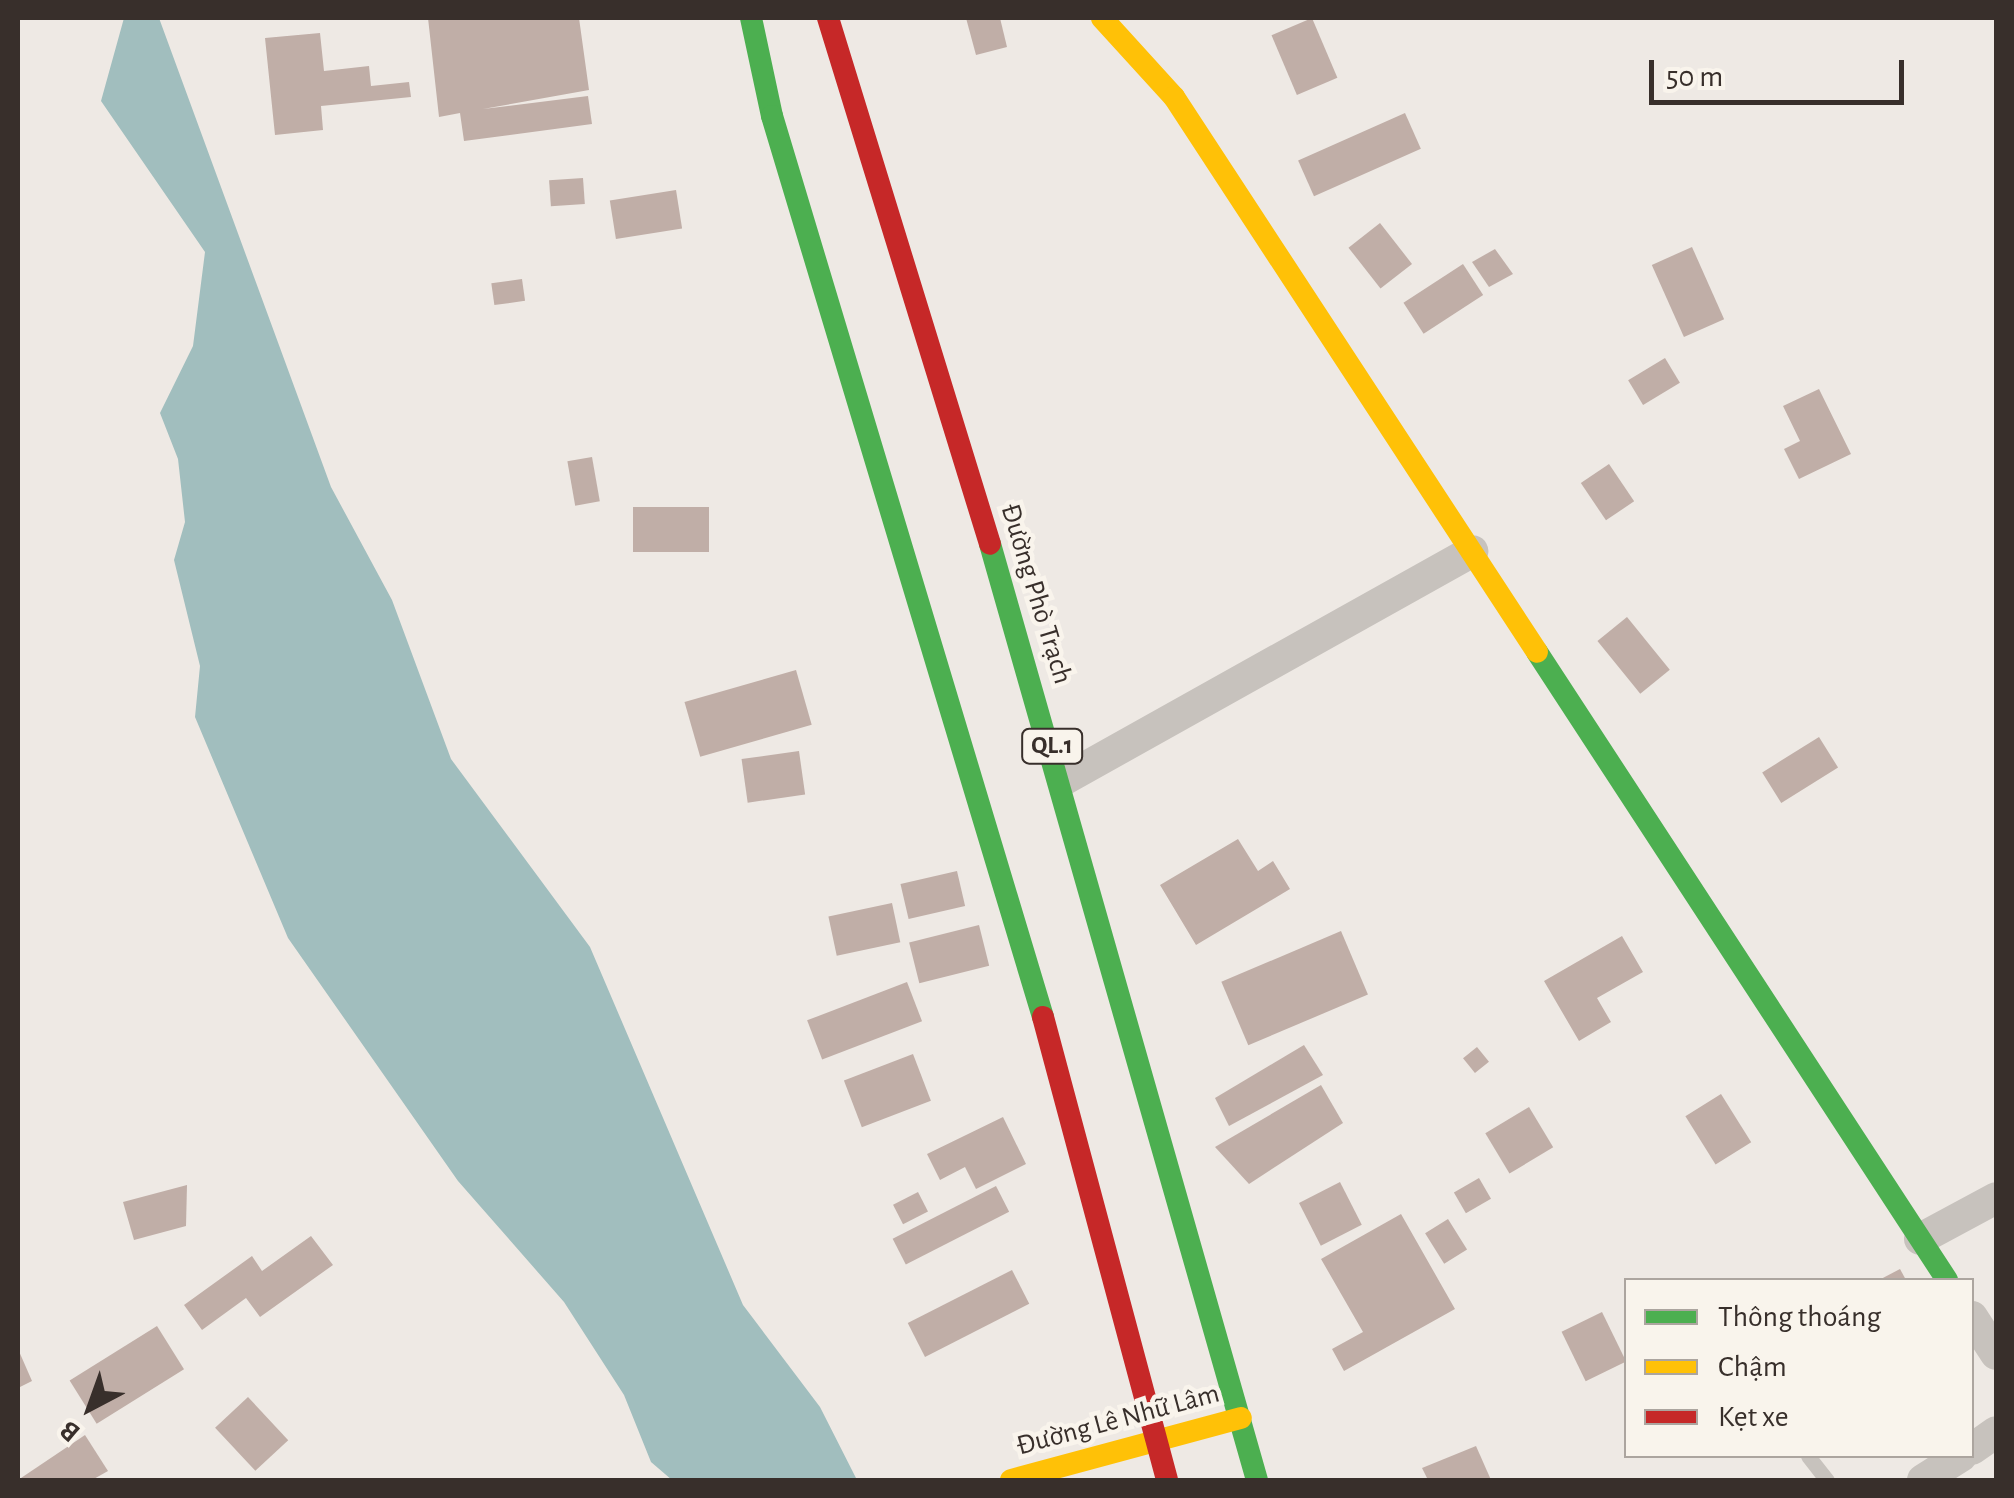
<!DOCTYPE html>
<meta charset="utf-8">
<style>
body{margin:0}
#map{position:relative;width:2014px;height:1498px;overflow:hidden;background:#eee9e4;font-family:"Alegreya Sans",sans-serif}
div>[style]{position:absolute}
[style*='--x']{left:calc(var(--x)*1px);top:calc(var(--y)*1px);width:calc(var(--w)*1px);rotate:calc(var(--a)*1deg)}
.water>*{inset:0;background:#a1bebe}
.building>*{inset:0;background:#c0aea7;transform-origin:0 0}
.lane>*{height:15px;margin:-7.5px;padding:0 7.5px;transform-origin:7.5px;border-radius:7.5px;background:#c7c2bd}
.street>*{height:32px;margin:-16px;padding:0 16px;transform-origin:16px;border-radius:16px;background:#c7c2bd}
.fast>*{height:22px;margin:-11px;padding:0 11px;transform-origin:11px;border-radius:11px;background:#4caf50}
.slow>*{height:22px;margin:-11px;padding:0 11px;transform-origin:11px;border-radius:11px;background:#ffc107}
.jam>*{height:22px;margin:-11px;padding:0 11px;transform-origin:11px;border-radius:11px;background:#c62828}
span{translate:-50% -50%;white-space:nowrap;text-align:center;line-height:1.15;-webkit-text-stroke:9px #f9f4ec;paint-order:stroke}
.shield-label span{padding:2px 8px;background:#f9f4ec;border:2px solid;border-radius:8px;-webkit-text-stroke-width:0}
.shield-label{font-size:25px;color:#382f2b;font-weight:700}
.street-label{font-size:28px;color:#382f2b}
.frame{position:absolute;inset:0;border:20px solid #382f2b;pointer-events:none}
.legend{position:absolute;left:1624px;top:1278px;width:350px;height:180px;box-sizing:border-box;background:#f9f4ec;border:2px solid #aca59f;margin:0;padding:12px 18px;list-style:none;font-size:30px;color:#382f2b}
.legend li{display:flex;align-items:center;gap:20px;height:50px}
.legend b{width:50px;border:2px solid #aca59f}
.north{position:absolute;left:40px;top:1358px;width:100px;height:100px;-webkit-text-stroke:8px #f9f4ec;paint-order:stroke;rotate:221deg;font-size:28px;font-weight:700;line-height:40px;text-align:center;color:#382f2b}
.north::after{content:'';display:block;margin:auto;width:35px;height:45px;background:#382f2b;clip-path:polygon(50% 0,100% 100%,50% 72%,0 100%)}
.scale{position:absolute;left:1649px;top:60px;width:255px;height:45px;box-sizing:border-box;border:5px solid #382f2b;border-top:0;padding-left:12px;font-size:30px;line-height:35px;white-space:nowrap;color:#382f2b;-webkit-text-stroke:8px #f9f4ec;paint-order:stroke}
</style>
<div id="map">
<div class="water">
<div style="clip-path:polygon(124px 18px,159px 18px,331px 487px,392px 600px,451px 759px,590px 947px,743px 1305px,820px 1407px,857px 1480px,672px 1480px,651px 1462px,624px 1395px,564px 1302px,458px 1181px,288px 938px,195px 717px,200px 666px,174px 560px,185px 522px,178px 459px,160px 413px,193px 346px,205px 252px,101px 101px)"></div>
</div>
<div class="building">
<div style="clip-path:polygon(428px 18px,579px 18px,589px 90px,483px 109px,588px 96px,592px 124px,464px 141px,460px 113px,439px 117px)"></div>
<div style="clip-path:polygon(966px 18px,1000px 18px,1007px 47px,976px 55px)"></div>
<div style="left:1312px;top:18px;width:65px;height:44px;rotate:67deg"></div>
<div style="clip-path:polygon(320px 33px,324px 71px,369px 66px,371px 86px,409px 82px,411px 97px,321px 106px,323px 130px,275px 135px,265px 38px)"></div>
<div style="left:1405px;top:113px;width:39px;height:117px;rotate:66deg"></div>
<div style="left:583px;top:178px;width:26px;height:34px;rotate:86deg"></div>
<div style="left:676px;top:190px;width:39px;height:67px;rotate:81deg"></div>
<div style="left:1380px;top:223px;width:52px;height:40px;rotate:52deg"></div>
<div style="left:1692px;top:247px;width:79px;height:44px;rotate:66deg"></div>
<div style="clip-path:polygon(1495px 249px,1513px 274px,1489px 287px,1472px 262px)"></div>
<div style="left:1463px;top:264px;width:37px;height:71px;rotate:57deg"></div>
<div style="left:522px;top:279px;width:22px;height:31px;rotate:82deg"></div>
<div style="left:1665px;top:358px;width:29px;height:43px;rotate:59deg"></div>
<div style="clip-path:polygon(1819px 389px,1851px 454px,1799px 479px,1784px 449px,1800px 441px,1783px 406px)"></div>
<div style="left:592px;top:457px;width:45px;height:25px;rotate:80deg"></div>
<div style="left:1609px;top:464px;width:45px;height:34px;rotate:56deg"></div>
<div style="left:709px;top:507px;width:45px;height:76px;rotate:90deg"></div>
<div style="left:1627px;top:617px;width:68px;height:38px;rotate:51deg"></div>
<div style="left:796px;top:670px;width:57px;height:116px;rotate:74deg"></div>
<div style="left:1819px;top:737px;width:36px;height:67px;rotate:58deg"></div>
<div style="left:799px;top:751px;width:44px;height:58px;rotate:82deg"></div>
<div style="clip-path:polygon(1238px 839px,1258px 871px,1273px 861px,1290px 889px,1196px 945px,1160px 885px)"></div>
<div style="left:957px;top:871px;width:36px;height:58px;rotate:77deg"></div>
<div style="left:892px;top:903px;width:40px;height:65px;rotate:78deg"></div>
<div style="left:979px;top:925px;width:42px;height:72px;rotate:76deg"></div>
<div style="left:1341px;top:931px;width:69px;height:130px;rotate:67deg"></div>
<div style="clip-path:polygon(1622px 936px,1643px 972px,1597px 998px,1611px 1022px,1579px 1041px,1544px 981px)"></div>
<div style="left:907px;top:982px;width:42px;height:107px;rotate:69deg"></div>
<div style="clip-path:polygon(1304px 1045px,1323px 1075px,1229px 1126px,1215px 1098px)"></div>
<div style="left:1477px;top:1047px;width:19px;height:18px;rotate:51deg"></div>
<div style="left:913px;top:1054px;width:50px;height:74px;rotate:69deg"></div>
<div style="clip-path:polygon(1321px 1085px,1343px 1123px,1249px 1184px,1215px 1147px)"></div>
<div style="left:1721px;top:1094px;width:57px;height:42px;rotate:58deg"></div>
<div style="left:1529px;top:1107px;width:47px;height:51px;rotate:59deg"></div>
<div style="clip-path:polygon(1003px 1117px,1026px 1164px,976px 1189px,965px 1167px,940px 1180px,927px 1154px)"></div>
<div style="left:1479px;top:1178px;width:24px;height:29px;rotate:60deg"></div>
<div style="left:1340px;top:1182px;width:48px;height:46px;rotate:63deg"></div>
<div style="clip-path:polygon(187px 1185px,186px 1226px,134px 1240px,123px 1202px)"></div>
<div style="left:996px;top:1186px;width:29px;height:116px;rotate:63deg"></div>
<div style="left:918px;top:1192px;width:22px;height:28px;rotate:63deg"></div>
<div style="clip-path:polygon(1401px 1214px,1455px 1309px,1344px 1371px,1332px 1349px,1363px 1332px,1321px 1259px)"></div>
<div style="left:1448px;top:1219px;width:36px;height:27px;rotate:58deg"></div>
<div style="clip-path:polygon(311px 1236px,333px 1265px,260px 1317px,246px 1298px,202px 1330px,184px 1305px,252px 1256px,262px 1271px)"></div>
<div style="clip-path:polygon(1900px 1269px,1906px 1280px,1879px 1280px)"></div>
<div style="left:1012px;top:1270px;width:38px;height:117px;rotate:63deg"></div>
<div style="left:1602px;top:1312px;width:55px;height:45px;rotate:64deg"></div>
<div style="left:157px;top:1326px;width:51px;height:103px;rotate:58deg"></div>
<div style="clip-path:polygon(18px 1349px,32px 1381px,18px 1388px)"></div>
<div style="left:248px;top:1397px;width:59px;height:45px;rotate:47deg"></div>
<div style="clip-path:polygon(85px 1435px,108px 1471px,92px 1480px,18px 1480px)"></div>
<div style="clip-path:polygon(1476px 1446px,1491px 1480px,1428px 1480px,1422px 1468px)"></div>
</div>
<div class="lane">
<div style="--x:1808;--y:1456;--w:31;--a:52"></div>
</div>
<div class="street">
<div style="--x:1063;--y:780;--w:469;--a:-29.2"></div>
<div style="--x:1920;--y:1239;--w:86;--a:-28.3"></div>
<div style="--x:1972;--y:1317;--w:44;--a:57"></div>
<div style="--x:1972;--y:1449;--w:29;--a:-35"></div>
<div style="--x:1923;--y:1480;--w:45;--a:-32.3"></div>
</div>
<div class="fast">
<div style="--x:751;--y:18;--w:100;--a:77.9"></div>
<div style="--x:772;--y:116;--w:941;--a:73.26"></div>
<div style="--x:990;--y:544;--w:973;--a:74.08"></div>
<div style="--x:1537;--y:652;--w:750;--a:56.86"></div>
</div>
<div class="slow">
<div style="--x:1102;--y:18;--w:107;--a:47.7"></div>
<div style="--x:1174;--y:97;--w:663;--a:56.81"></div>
<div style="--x:1011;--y:1480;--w:238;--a:-15.1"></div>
</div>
<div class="jam">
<div style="--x:828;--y:18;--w:550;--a:72.88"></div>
<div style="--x:1043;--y:1017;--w:479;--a:75"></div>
</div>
<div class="shield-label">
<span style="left:1052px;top:746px">QL.1</span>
</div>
<div class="street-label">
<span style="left:1036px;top:594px;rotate:73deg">Đường Phò Trạch</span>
<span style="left:1118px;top:1420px;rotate:-15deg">Đường Lê Nhữ Lâm</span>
</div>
<div class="frame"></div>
<ul class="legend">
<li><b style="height:12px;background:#4caf50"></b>Thông thoáng</li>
<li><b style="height:12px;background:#ffc107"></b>Chậm</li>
<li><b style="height:12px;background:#c62828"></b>Kẹt xe</li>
</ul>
<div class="north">B</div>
<div class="scale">50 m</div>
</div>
